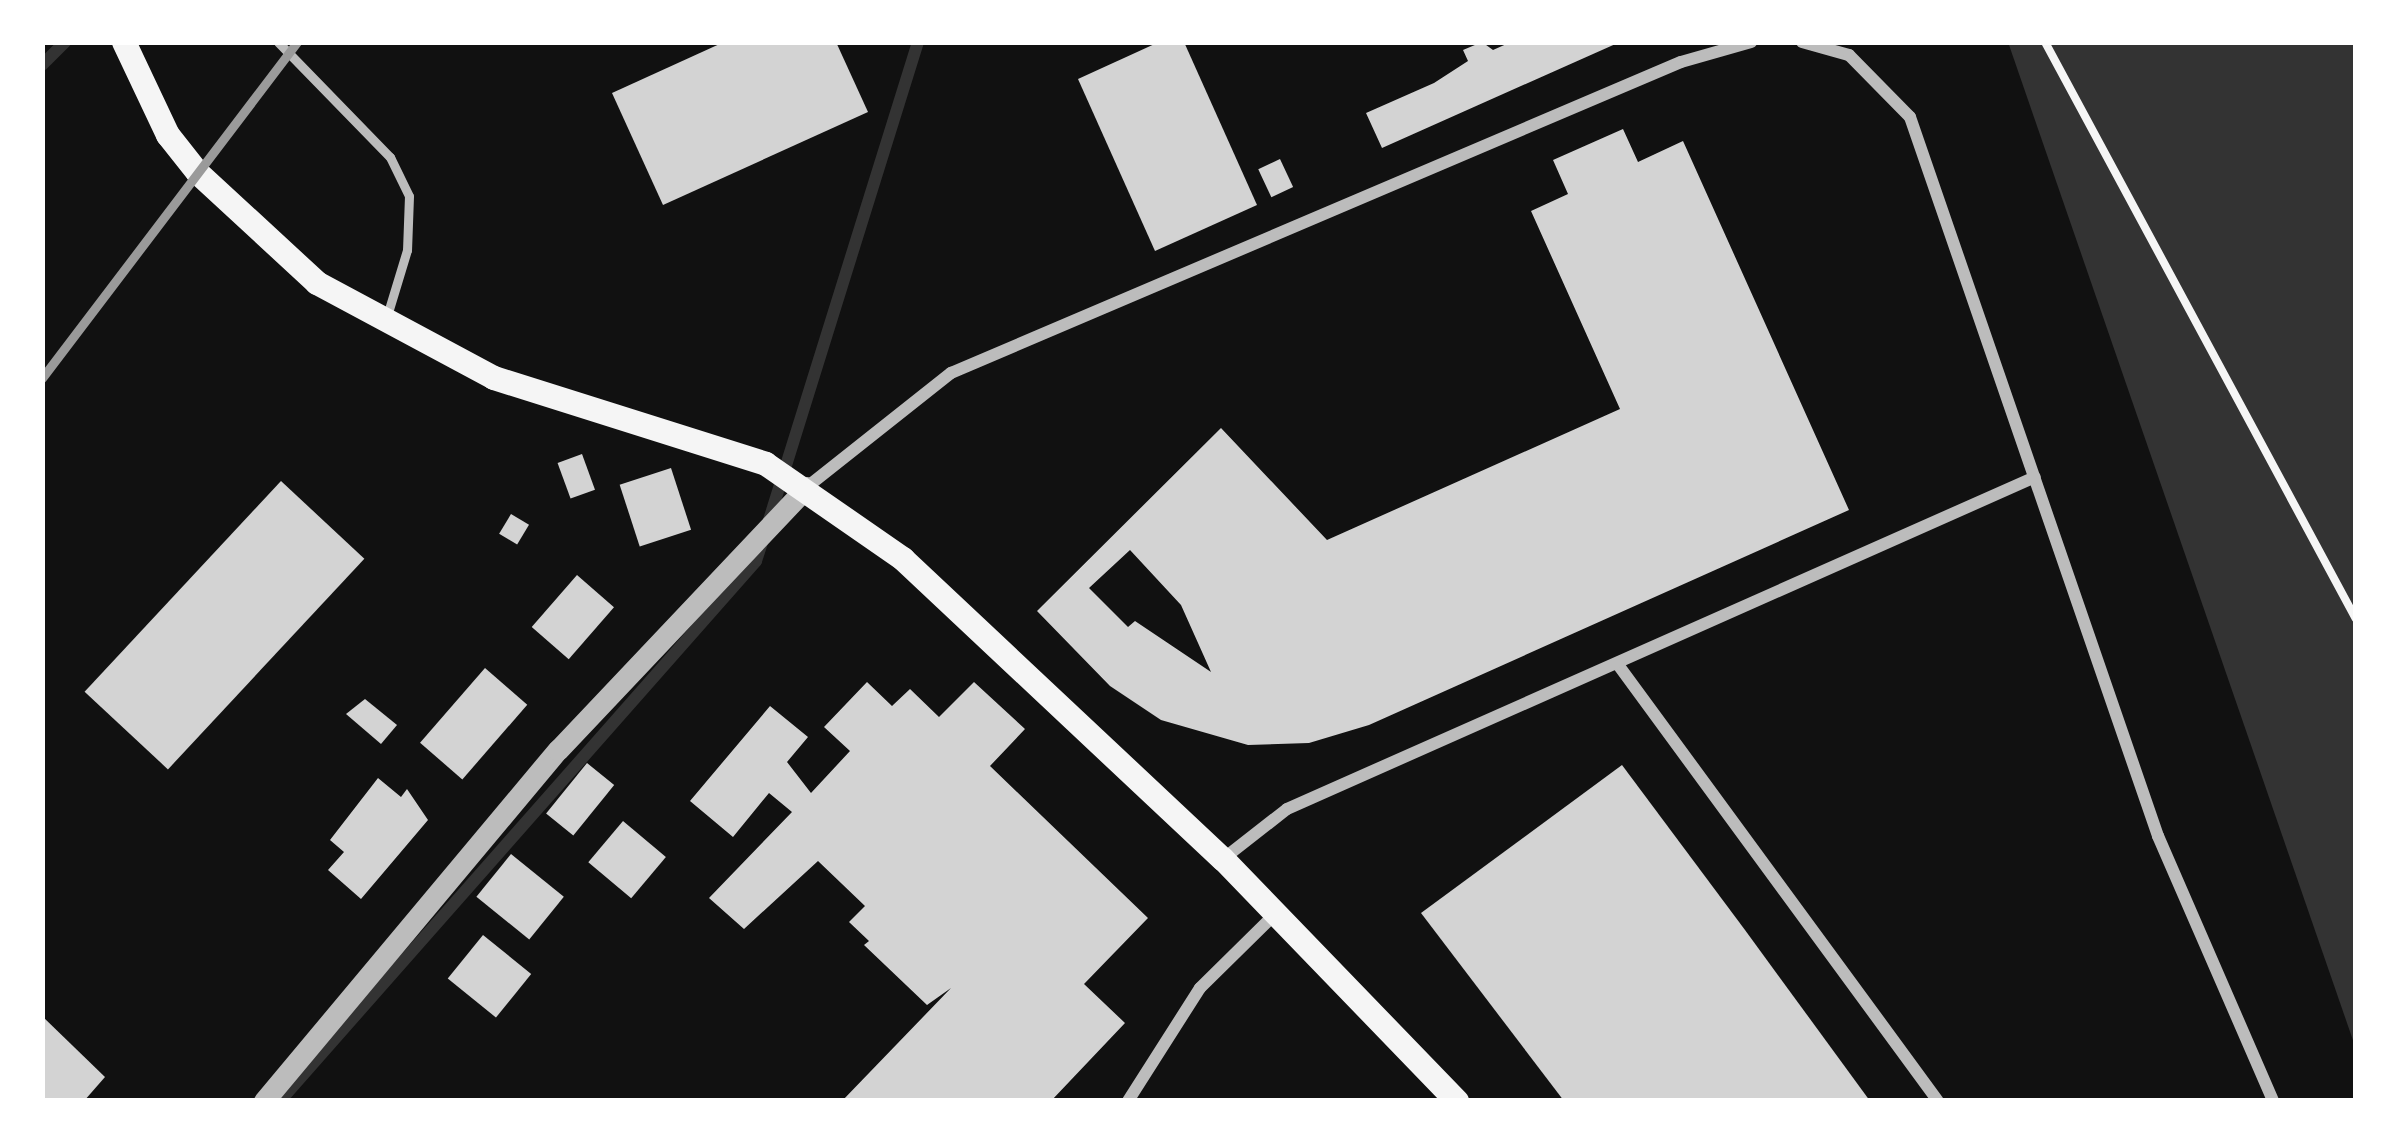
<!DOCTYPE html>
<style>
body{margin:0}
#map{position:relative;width:2398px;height:1143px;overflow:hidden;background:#111;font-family:"Nunito Sans",sans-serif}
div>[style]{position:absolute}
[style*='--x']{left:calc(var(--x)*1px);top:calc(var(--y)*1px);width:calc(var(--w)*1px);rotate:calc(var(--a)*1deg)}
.water>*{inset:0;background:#333}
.stream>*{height:12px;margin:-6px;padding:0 6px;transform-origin:6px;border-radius:6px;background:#333}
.building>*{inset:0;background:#d3d3d3;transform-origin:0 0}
.path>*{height:8px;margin:-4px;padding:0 4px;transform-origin:4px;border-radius:4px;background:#f5f5f5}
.service>*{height:9px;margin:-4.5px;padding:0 4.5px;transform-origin:4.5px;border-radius:4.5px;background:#bcbcbc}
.minor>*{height:12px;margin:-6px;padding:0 6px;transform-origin:6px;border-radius:6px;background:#bcbcbc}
.tertiary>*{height:21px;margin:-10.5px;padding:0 10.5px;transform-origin:10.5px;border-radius:10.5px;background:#bcbcbc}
.secondary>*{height:24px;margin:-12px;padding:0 12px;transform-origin:12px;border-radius:12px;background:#f5f5f5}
.rail>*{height:9px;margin:-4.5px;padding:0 4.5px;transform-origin:4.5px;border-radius:4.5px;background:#9a9a9a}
span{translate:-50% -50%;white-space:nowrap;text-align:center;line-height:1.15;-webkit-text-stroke:10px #fff;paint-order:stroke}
.frame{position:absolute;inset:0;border:45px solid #fff;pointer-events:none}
</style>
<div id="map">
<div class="water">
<div style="clip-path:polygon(2008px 42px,2356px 42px,2356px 1049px)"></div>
</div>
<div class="stream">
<div style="--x:42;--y:65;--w:33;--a:-45"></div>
<div style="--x:769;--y:520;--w:501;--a:-72.69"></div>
<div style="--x:280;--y:1101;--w:720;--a:-48.6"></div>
<div style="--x:756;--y:561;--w:22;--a:-72"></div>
</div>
<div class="building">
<div style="clip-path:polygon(724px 42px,836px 42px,868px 112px,663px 205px,612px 93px)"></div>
<div style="clip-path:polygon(1159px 42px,1184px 42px,1257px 205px,1155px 251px,1078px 79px)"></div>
<div style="clip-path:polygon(1482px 42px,1493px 50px,1511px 42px,1620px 42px,1382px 148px,1366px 113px,1434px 83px,1468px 61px,1463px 50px)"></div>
<div style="clip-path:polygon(evenodd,1623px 129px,1638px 162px,1683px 141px,1849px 510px,1369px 725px,1309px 743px,1248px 745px,1161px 720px,1110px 686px,1037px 611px,1221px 428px,1327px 540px,1620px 409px,1531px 211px,1568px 194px,1553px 160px,1623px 129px,1130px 550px,1181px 605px,1211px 672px,1135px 621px,1128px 627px,1089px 588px,1130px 550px)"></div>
<div style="left:1280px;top:159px;width:31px;height:24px;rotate:65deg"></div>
<div style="left:582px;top:454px;width:38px;height:26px;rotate:70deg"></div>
<div style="left:671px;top:468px;width:65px;height:54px;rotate:72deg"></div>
<div style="left:281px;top:481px;width:114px;height:288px;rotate:43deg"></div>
<div style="left:511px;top:514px;width:21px;height:23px;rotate:31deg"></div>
<div style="left:577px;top:575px;width:49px;height:69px;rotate:41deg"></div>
<div style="left:485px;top:668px;width:56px;height:99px;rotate:41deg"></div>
<div style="clip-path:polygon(867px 682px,892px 706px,910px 689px,939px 717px,974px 682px,1025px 729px,990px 766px,1148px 918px,1084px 984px,1125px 1023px,1051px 1101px,842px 1101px,951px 988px,927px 1005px,864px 945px,869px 941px,849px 922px,865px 906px,818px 861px,744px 929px,709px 898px,792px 812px,769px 793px,733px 837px,690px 801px,770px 706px,808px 737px,787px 762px,811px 793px,850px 751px,824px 727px)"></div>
<div style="clip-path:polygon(365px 699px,397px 725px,381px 744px,346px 714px)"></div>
<div style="left:587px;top:763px;width:35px;height:65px;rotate:39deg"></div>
<div style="clip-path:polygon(1622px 765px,1745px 930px,1870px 1101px,1564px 1101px,1421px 913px)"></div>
<div style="clip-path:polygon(378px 778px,401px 797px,407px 789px,428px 820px,361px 899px,328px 870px,344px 852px,330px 840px)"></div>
<div style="left:623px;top:821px;width:56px;height:54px;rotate:40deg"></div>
<div style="left:511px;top:854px;width:68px;height:55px;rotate:39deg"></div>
<div style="left:483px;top:935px;width:62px;height:56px;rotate:39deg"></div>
<div style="clip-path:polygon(42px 1016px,105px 1077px,84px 1101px,42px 1101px)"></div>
</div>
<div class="path">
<div style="--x:2045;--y:42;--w:655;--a:61.68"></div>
</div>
<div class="service">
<div style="--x:278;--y:42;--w:161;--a:45.8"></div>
<div style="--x:390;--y:157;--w:43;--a:64"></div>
<div style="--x:409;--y:196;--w:54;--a:92.1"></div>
<div style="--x:407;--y:250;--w:72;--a:106.9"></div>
</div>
<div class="minor">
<div style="--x:1802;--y:42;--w:49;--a:15.5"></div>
<div style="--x:1849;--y:55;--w:87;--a:45.5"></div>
<div style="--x:1910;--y:117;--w:761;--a:70.97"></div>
<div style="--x:2158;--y:836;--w:289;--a:66.5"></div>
<div style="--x:807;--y:487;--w:184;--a:-38.4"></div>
<div style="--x:951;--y:373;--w:793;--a:-23.08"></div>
<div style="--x:1681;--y:62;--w:73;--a:-15.9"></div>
<div style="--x:1619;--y:666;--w:539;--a:53.75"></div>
<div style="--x:1223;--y:859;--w:81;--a:-38"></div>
<div style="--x:1287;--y:809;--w:818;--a:-23.93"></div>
<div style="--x:1128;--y:1101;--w:134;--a:-57.5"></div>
<div style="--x:1200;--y:988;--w:105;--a:-44.6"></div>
</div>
<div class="tertiary">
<div style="--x:264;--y:1101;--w:458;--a:-50.1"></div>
<div style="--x:558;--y:750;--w:362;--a:-46.6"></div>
</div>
<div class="secondary">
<div style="--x:124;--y:42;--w:103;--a:64.7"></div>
<div style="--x:168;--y:135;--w:48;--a:51.7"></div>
<div style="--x:198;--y:173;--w:162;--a:42.7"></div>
<div style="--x:317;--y:283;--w:201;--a:28.2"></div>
<div style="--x:494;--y:378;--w:285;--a:17.5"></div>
<div style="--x:766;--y:464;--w:167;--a:34.7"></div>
<div style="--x:903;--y:559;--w:439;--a:43.2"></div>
<div style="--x:1223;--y:859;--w:337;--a:46"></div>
</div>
<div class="rail">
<div style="--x:42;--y:378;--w:422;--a:-52.8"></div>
</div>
<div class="frame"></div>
</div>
